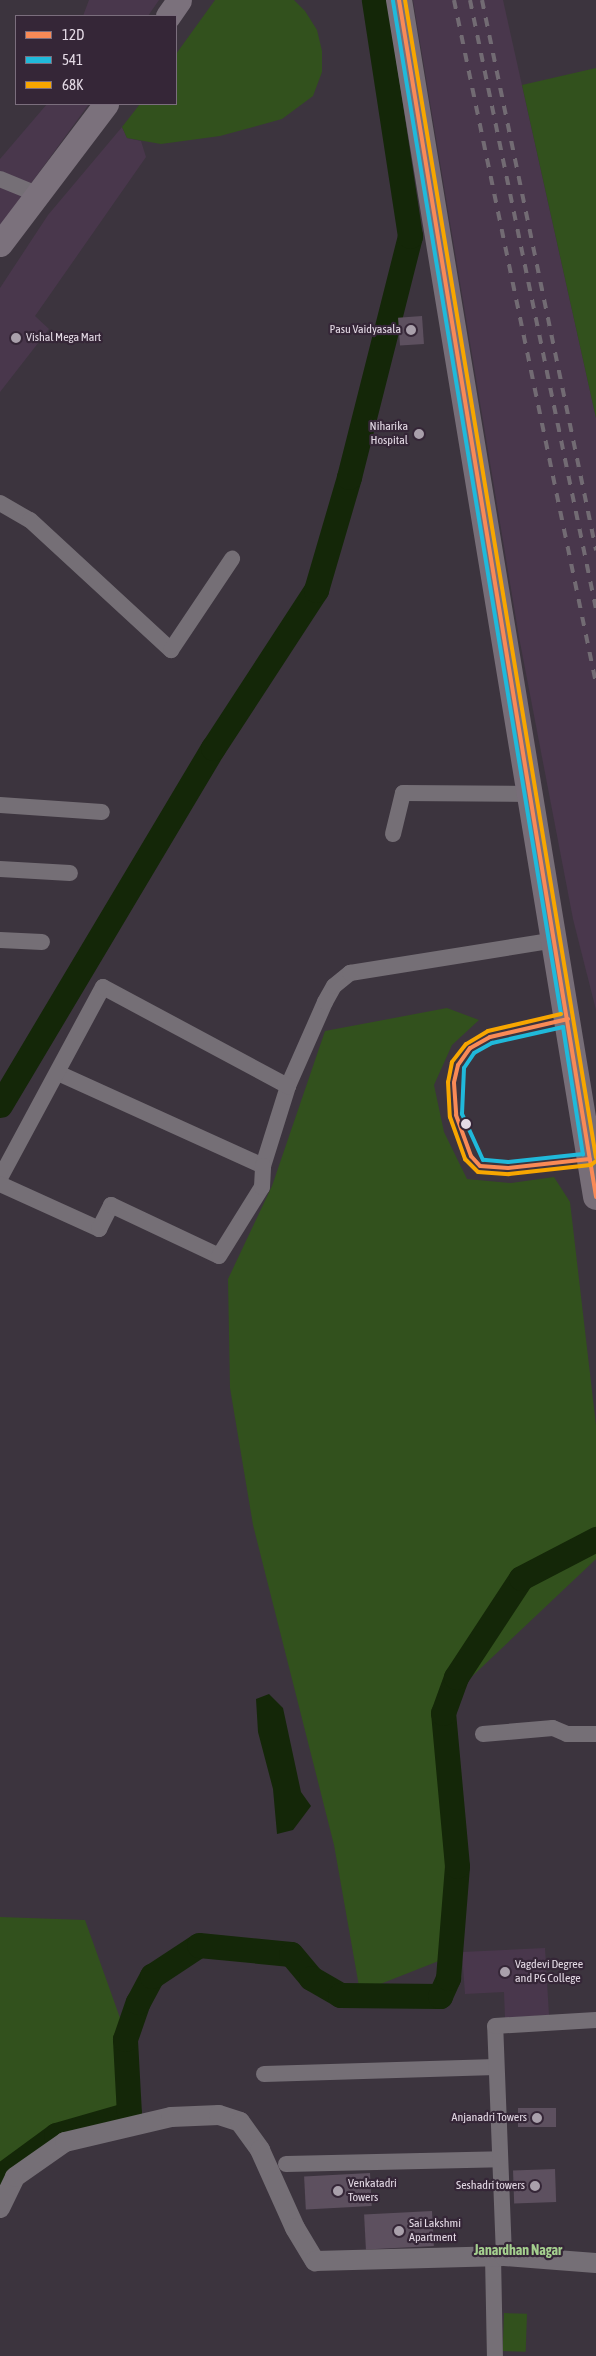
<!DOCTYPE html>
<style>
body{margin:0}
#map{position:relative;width:596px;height:2356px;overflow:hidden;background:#3c343e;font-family:"Asap Condensed",sans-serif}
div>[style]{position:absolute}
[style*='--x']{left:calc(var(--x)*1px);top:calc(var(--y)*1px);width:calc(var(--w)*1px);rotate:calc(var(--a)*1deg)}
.built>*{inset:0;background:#49374c}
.green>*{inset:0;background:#32511d;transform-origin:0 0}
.water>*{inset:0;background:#142708}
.river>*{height:25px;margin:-12.5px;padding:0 12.5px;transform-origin:12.5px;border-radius:12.5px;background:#142708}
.building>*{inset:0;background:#5d505f;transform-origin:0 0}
.minor>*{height:16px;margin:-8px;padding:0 8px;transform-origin:8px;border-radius:8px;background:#756f76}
.tertiary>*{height:20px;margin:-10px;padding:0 10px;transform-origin:10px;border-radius:10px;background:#756f76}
.primary>*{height:25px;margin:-12.5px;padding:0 12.5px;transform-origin:12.5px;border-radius:12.5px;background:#7b717c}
.trunk>*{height:26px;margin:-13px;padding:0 13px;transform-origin:13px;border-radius:13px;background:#776e78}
.rail>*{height:4px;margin-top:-2px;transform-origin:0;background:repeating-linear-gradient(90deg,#726b73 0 9px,transparent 0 18px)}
.bus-1>*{height:4px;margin:-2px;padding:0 2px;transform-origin:2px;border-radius:2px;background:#f98a56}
.bus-2>*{height:4px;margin:-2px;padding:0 2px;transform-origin:2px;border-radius:2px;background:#20b9da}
.bus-3>*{height:4px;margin:-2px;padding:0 2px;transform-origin:2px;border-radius:2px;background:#f7a600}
.dots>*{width:14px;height:14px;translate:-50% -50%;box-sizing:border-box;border:2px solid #352637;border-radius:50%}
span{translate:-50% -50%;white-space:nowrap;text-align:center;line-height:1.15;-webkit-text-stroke:4.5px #352637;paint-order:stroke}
.poi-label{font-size:12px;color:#e4dae5}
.right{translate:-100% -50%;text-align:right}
.left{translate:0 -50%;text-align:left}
.neighbourhood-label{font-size:14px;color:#a4cf8e;font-weight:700}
.legend{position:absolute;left:15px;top:15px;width:162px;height:90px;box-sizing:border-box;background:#352637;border:1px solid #7b6e7d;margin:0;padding:6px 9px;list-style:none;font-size:15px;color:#e4dae5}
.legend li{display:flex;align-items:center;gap:10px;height:25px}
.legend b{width:25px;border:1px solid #7b6e7d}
</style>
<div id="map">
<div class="built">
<div style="clip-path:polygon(89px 0,159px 0,148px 16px,83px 16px)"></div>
<div style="clip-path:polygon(413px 0,503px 0,596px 418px,596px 1010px,573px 919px,519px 637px)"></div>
<div style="clip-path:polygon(47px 104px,89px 104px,0 226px,0 159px)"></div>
<div style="clip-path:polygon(122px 127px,127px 138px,141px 141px,146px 157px,35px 316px,49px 329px,0 392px,0 288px,48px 215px)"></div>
<div style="clip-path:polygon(545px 1948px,549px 2015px,505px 2018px,504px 1992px,465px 1994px,462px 1952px)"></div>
</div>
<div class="green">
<div style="clip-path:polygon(215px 0,294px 0,305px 11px,317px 30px,322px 51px,322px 72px,313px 96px,282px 119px,220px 136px,161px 144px,127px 138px,122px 127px,140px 104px,176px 104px,176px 54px)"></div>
<div style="clip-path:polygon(596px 68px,596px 418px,522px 85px)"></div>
<div style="clip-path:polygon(447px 1008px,479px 1020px,452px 1045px,434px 1085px,444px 1132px,467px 1179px,511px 1183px,554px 1177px,570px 1202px,596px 1425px,596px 1559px,446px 1701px,459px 1953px,360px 1992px,334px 1845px,253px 1525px,230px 1388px,228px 1279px,272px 1186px,325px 1031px)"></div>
<div style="clip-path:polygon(0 1917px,85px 1920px,134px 2057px,139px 2116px,75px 2122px,0 2168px)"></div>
<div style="left:504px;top:2313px;width:23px;height:38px;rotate:2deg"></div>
</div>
<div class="water">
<div style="clip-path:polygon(269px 1694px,283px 1708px,301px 1792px,311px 1806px,293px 1830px,277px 1834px,273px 1789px,258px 1732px,256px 1699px)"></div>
</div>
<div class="river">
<div style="--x:0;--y:1105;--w:416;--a:-59.2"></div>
<div style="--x:213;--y:748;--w:189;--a:-56.9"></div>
<div style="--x:316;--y:590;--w:118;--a:-73.7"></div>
<div style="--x:349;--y:477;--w:249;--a:-75.8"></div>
<div style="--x:410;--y:236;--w:239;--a:-98.7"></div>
<div style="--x:0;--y:2176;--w:69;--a:-36.2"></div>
<div style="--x:56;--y:2135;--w:76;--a:-16"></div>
<div style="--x:129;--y:2114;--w:75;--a:-93.1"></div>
<div style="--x:125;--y:2039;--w:39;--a:-71"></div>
<div style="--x:138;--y:2002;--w:30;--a:-62"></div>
<div style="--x:152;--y:1976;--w:56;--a:-33.4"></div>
<div style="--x:199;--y:1945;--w:92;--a:5.6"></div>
<div style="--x:291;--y:1954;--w:31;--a:50"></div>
<div style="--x:311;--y:1978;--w:34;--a:30"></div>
<div style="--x:340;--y:1995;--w:100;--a:0.6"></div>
<div style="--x:440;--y:1996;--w:20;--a:-66"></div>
<div style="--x:448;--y:1978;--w:112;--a:-85.4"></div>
<div style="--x:457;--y:1866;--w:154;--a:-95.2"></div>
<div style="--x:443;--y:1713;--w:38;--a:-70"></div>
<div style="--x:456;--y:1677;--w:118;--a:-56.7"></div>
<div style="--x:521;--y:1578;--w:85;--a:-27.5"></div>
</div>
<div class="building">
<div style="left:422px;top:316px;width:28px;height:24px;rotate:86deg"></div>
<div style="left:556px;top:2108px;width:19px;height:38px;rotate:90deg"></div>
<div style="left:555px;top:2169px;width:33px;height:42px;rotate:88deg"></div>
<div style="left:370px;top:2173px;width:33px;height:66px;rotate:87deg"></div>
<div style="left:432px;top:2211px;width:35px;height:68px;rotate:87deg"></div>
</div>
<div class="minor">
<div style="--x:0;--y:179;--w:42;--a:22.3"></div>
<div style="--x:0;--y:503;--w:34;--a:30"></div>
<div style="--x:30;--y:520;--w:192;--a:42.7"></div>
<div style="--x:171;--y:650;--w:110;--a:-56.2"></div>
<div style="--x:0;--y:805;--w:102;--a:3.9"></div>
<div style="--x:393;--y:834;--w:42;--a:-76.3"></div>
<div style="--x:403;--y:793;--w:129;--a:0.4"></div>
<div style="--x:0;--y:869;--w:70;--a:3.3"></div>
<div style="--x:0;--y:940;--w:42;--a:2.7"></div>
<div style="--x:58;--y:1073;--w:225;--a:24.4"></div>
<div style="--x:263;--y:1166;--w:84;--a:-72.6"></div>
<div style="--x:288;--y:1086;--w:92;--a:-66.2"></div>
<div style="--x:325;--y:1002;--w:18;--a:-61"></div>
<div style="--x:334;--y:986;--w:21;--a:-39"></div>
<div style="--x:350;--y:973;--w:209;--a:-9.1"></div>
<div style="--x:0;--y:1178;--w:217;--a:-61.7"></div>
<div style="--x:103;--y:987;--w:210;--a:28.2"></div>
<div style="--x:0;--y:1184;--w:109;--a:24.4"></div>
<div style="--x:99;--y:1229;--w:27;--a:-63"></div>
<div style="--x:111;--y:1205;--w:119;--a:25.3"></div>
<div style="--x:219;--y:1256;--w:81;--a:-58.1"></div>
<div style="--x:262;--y:1187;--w:21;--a:-87"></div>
<div style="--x:483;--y:1734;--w:70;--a:-4.9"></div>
<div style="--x:553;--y:1728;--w:15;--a:23"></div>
<div style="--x:567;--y:1734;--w:29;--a:0"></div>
<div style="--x:264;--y:2074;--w:232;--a:-1.7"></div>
<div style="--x:286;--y:2164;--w:214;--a:-1.3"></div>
<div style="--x:493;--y:2256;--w:100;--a:88.9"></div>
<div style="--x:504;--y:2256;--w:230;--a:-92.2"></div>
<div style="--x:495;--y:2026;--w:101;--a:-3.4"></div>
</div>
<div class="tertiary">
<div style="--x:0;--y:2208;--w:34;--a:-64"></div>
<div style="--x:15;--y:2177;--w:61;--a:-35"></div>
<div style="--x:65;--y:2142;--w:109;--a:-13.3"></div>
<div style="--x:171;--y:2117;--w:48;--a:-2.4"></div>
<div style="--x:219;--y:2115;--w:22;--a:18"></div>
<div style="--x:240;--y:2122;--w:34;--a:54"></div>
<div style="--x:260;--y:2150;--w:85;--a:65.8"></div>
<div style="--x:295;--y:2228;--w:39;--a:59"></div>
<div style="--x:315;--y:2261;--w:189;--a:-1.5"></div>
<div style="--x:504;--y:2256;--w:92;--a:4.4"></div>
</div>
<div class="primary">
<div style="--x:168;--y:16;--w:19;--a:-55"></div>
<div style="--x:0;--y:244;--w:176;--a:-52.9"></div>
</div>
<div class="trunk">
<div style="--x:399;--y:0;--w:1213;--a:80.65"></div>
</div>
<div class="rail">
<div style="--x:454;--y:0;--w:698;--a:78.26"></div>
<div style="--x:470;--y:0;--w:622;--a:78.31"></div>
<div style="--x:482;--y:0;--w:562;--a:78.29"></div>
</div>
<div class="bus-1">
<div style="--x:399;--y:0;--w:1213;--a:80.65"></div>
<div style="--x:568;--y:1019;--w:80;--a:167"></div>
<div style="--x:490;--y:1037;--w:23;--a:151"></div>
<div style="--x:470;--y:1048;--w:21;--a:125"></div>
<div style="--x:458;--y:1065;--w:18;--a:103"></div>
<div style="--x:454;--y:1083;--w:32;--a:86"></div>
<div style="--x:456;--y:1115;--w:44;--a:69.9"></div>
<div style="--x:471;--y:1156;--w:13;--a:48"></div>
<div style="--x:480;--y:1166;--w:28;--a:4"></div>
<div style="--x:508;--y:1168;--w:82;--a:-6.3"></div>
</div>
<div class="bus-2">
<div style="--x:393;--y:1;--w:1027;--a:80.58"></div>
<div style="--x:563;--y:1027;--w:129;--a:81.1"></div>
<div style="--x:583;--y:1154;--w:75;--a:173.9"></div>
<div style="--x:508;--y:1162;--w:25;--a:-175"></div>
<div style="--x:483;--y:1160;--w:51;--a:-114.5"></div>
<div style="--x:462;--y:1114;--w:46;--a:-87.5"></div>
<div style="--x:464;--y:1068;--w:18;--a:-56"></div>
<div style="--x:474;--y:1053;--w:21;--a:-29"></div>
<div style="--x:492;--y:1043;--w:73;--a:-12.7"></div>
</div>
<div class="bus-3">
<div style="--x:405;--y:0;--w:1173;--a:80.63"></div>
<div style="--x:561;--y:1014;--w:75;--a:166.9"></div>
<div style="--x:488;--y:1031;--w:26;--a:149"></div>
<div style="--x:466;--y:1044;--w:23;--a:128"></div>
<div style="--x:452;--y:1062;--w:20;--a:101"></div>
<div style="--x:448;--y:1082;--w:35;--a:87"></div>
<div style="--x:450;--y:1117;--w:45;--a:70.3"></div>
<div style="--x:465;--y:1159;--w:18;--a:45"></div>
<div style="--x:478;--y:1172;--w:31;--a:4"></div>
<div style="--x:509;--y:1174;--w:82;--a:-6.3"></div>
<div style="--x:591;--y:1165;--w:6;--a:-39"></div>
</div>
<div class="dots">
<div style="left:411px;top:330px;background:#a9a0ab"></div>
<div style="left:16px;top:338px;background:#a9a0ab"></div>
<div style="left:419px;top:434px;background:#a9a0ab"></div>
<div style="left:466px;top:1124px;background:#e4dae5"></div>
<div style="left:505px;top:1972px;background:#a9a0ab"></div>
<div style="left:537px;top:2118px;background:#a9a0ab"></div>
<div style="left:535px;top:2186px;background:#a9a0ab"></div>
<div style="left:338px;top:2191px;background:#a9a0ab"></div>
<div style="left:399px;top:2231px;background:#a9a0ab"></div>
</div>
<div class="poi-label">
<span class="right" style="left:401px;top:330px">Pasu Vaidyasala</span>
<span class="left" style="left:26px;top:338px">Vishal Mega Mart</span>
<span class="right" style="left:408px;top:434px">Niharika<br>Hospital</span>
<span class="left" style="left:515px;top:1972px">Vagdevi Degree<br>and PG College</span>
<span class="right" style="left:527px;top:2118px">Anjanadri Towers</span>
<span class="left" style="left:348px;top:2191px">Venkatadri<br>Towers</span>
<span class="right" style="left:525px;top:2186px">Seshadri towers</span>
<span class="left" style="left:409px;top:2231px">Sai Lakshmi<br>Apartment</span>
</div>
<div class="neighbourhood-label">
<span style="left:518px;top:2250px">Janardhan Nagar</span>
</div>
<ul class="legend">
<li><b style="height:6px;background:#f98a56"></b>12D</li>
<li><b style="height:6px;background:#20b9da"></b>541</li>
<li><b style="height:6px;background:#f7a600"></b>68K</li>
</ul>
</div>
